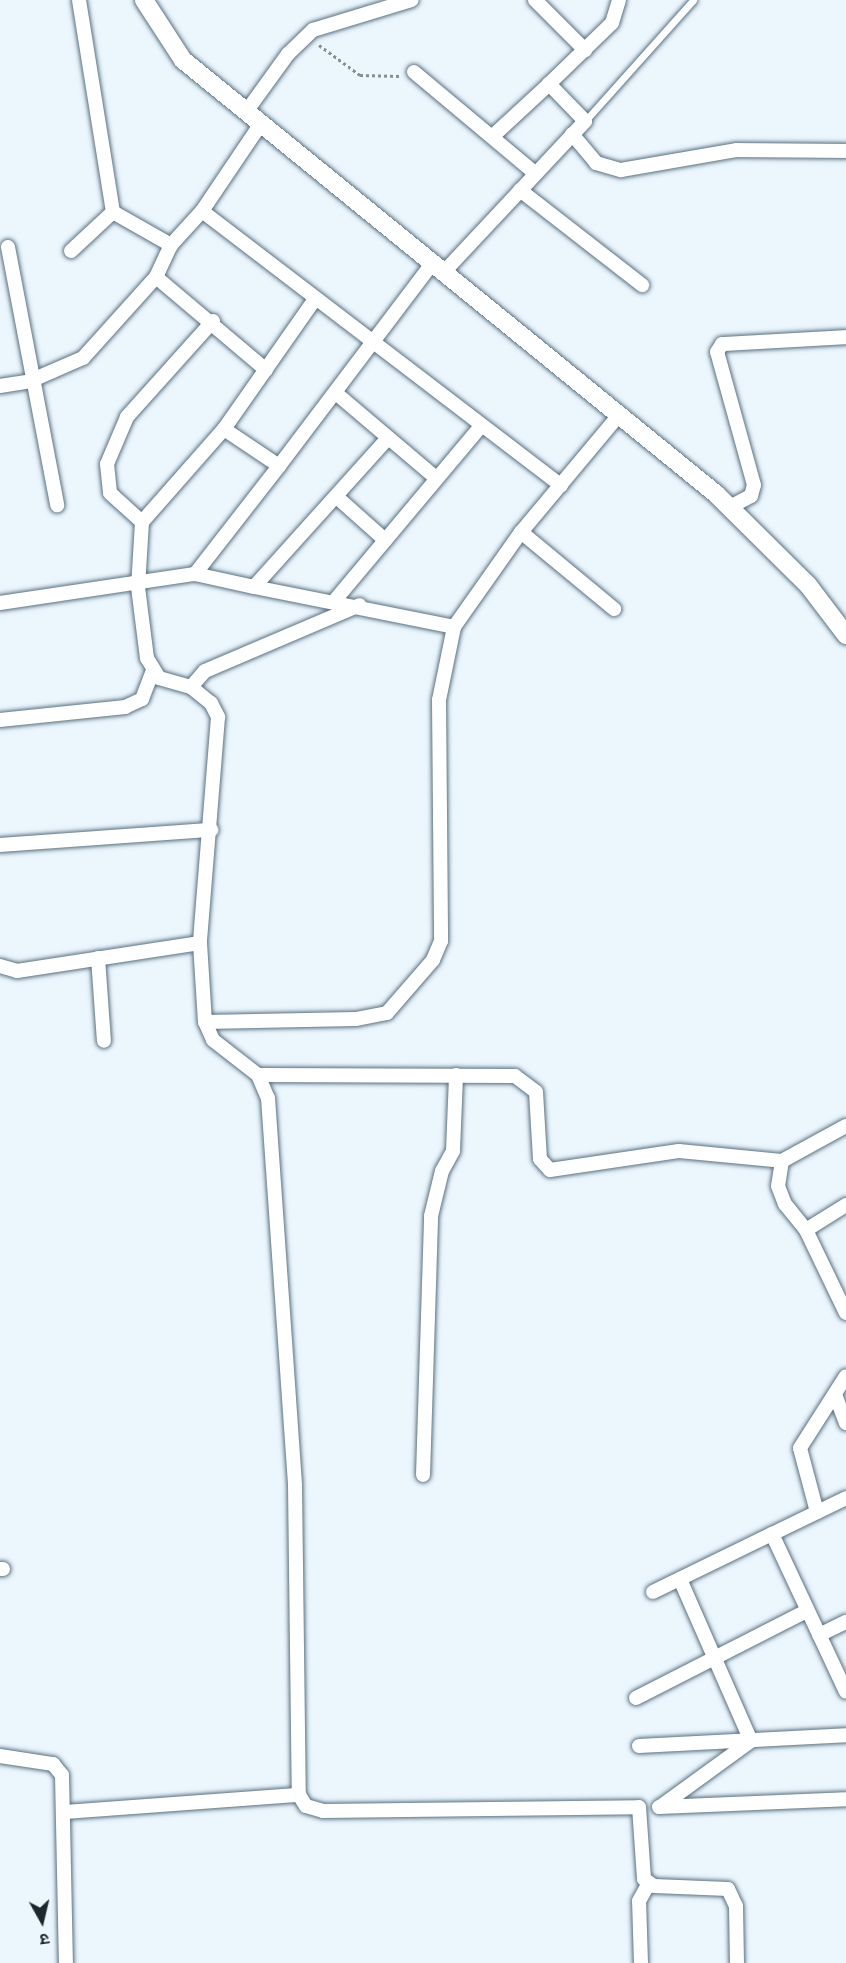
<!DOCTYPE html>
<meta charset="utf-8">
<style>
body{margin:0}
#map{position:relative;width:846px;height:1963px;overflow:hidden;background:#ebf6fd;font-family:"Public Sans","Noto Sans Devanagari",sans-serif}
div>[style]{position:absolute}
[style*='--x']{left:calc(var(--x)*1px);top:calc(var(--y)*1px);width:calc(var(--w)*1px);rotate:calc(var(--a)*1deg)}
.path>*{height:3px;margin-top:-1.5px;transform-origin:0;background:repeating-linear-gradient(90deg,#858f96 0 3px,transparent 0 6px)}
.roads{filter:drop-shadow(0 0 2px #597080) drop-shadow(0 0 2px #597080)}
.lane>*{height:7px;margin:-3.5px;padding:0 3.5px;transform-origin:3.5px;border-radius:3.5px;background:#fff}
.street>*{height:14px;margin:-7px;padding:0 7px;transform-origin:7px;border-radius:7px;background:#fff}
.secondary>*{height:18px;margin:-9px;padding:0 9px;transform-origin:9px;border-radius:9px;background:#fff}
span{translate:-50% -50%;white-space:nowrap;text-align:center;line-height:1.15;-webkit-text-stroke:5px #ebf6fd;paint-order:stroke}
.north{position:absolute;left:12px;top:1891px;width:60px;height:60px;-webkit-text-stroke:4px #ebf6fd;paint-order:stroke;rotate:172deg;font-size:16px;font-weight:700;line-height:24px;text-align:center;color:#1d272e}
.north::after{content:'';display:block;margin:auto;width:21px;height:27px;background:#1d272e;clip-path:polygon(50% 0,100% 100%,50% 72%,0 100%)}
</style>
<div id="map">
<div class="path">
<div style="--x:319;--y:45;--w:51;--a:36.2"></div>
<div style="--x:360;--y:75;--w:40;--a:1.4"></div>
</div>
<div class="roads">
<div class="lane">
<div style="--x:585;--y:121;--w:162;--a:-48.2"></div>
</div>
<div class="street">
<div style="--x:79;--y:0;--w:215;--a:80.9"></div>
<div style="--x:113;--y:212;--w:67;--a:29.6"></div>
<div style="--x:535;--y:0;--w:71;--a:45"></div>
<div style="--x:414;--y:72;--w:158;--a:39.9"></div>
<div style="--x:246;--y:112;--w:72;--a:-54.1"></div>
<div style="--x:288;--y:54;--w:35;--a:-44"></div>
<div style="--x:313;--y:30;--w:103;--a:-16.9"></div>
<div style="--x:572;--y:134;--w:38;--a:50"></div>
<div style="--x:596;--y:163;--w:26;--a:16"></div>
<div style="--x:621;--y:170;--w:118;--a:-9.8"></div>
<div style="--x:737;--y:150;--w:109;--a:0.5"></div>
<div style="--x:494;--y:135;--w:75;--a:-42.8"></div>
<div style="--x:520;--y:190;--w:155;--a:37.9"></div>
<div style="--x:202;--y:211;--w:452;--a:37.4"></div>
<div style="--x:8;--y:247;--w:263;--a:79.2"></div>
<div style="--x:71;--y:251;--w:57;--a:-42.9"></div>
<div style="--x:443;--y:273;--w:208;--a:-46.9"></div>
<div style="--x:585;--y:121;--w:52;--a:-134.2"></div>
<div style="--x:549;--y:84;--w:88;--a:-44.1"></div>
<div style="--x:612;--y:23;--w:24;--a:-73"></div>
<div style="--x:156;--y:277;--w:144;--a:40.2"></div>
<div style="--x:213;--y:321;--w:129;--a:131.9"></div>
<div style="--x:127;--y:417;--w:51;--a:113.1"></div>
<div style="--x:107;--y:464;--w:29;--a:84"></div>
<div style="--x:110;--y:493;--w:43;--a:42.2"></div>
<div style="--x:142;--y:522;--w:124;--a:-48.6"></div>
<div style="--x:224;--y:429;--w:159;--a:-55"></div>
<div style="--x:0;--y:386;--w:30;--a:-9"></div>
<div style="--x:30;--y:381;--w:58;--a:-23.5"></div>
<div style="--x:83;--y:358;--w:109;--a:-48"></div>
<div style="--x:156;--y:277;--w:35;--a:-65"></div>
<div style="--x:171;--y:245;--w:46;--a:-47.6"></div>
<div style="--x:202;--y:211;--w:104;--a:-56"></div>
<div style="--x:337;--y:394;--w:128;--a:40.3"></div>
<div style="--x:619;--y:415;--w:153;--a:129.9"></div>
<div style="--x:521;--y:532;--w:116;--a:125.2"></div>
<div style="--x:454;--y:627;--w:75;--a:101.6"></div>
<div style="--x:439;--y:700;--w:241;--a:89.5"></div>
<div style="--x:441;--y:941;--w:21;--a:113"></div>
<div style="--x:433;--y:960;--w:70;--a:131"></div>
<div style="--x:387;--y:1013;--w:32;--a:169"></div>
<div style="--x:356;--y:1019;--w:151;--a:178.9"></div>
<div style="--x:205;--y:1022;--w:20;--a:66"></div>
<div style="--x:213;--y:1040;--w:57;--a:37.9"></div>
<div style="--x:258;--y:1075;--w:25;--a:67"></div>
<div style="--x:268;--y:1098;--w:388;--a:86"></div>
<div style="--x:295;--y:1485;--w:310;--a:89.3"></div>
<div style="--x:299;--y:1795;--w:13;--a:58"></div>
<div style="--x:306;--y:1806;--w:18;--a:16"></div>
<div style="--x:323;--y:1811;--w:316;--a:-0.7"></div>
<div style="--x:639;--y:1807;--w:72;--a:86"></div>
<div style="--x:644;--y:1879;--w:12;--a:35"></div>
<div style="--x:654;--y:1886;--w:74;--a:2.3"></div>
<div style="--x:728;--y:1889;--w:19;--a:65"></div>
<div style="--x:736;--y:1906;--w:57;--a:89"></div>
<div style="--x:224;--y:429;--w:66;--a:33.9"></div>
<div style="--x:279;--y:466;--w:253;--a:-52.9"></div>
<div style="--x:388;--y:438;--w:200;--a:132"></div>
<div style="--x:254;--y:587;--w:204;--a:11.3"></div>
<div style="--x:339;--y:499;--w:62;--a:41.7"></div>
<div style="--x:730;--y:507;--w:24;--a:-28"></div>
<div style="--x:751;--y:496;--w:11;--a:-75"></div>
<div style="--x:754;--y:485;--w:138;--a:-105.5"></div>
<div style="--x:717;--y:352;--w:9;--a:-58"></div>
<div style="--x:722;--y:344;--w:124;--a:-3.2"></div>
<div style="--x:142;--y:522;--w:65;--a:93.5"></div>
<div style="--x:138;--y:587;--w:72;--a:82.8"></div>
<div style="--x:147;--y:658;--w:23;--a:59"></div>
<div style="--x:159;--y:678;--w:33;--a:16"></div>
<div style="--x:191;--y:687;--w:26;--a:39"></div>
<div style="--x:211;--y:703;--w:16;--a:63"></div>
<div style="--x:218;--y:717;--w:227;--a:94.6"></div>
<div style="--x:200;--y:943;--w:79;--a:86.4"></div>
<div style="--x:521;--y:532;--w:121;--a:39.6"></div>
<div style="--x:195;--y:574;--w:137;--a:-52.1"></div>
<div style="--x:336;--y:599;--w:226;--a:-50"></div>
<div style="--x:0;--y:603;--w:197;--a:-8.5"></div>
<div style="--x:195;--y:574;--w:60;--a:12.4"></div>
<div style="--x:191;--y:687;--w:21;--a:-49"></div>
<div style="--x:205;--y:671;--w:168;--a:-23.1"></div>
<div style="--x:0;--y:720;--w:126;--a:-5.9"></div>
<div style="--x:125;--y:707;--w:19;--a:-25"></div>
<div style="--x:142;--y:699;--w:30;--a:-69"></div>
<div style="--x:0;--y:845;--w:212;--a:-4.1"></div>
<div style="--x:98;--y:958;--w:83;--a:85.9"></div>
<div style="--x:0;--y:966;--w:18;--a:16"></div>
<div style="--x:17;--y:971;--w:185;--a:-8.7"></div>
<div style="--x:258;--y:1075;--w:257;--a:0.2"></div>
<div style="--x:515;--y:1076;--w:26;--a:37"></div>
<div style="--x:536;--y:1092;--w:67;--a:86.6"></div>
<div style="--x:540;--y:1159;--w:15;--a:48"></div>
<div style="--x:550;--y:1170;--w:130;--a:-8.4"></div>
<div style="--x:679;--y:1151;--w:103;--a:5.5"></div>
<div style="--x:782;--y:1161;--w:73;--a:-28.7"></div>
<div style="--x:782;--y:1161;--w:25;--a:99"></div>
<div style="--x:778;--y:1186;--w:19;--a:69"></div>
<div style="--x:785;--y:1204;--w:33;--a:51"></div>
<div style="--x:806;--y:1230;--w:92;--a:64.3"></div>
<div style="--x:806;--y:1230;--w:47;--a:-32"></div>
<div style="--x:836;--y:1397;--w:28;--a:69"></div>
<div style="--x:423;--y:1475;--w:259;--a:-88.2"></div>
<div style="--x:431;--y:1216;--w:46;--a:-76.3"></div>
<div style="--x:442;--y:1171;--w:23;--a:-61"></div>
<div style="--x:453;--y:1151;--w:76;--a:-87.7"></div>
<div style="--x:817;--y:1512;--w:66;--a:-104.9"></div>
<div style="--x:800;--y:1448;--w:85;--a:-57.4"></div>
<div style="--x:772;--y:1534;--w:82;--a:-25.9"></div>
<div style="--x:0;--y:1569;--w:3;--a:0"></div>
<div style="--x:653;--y:1592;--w:132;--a:-26"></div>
<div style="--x:772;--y:1534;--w:174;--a:64.9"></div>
<div style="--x:819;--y:1635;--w:30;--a:-26"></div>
<div style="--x:636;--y:1698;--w:192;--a:-27"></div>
<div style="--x:639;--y:1746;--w:207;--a:-3"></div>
<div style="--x:0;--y:1756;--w:54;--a:8.6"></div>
<div style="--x:53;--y:1764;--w:14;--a:51"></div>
<div style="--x:62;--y:1775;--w:188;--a:88.8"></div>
<div style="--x:659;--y:1807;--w:187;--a:-2.4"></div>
<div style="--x:660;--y:1807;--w:112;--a:-36"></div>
<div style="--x:751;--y:1741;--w:177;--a:-113.7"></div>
<div style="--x:65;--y:1812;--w:235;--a:-4.2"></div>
<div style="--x:641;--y:1963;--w:62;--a:-91.8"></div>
<div style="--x:639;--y:1901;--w:18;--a:-61"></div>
</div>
<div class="secondary">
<div style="--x:144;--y:0;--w:72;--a:57"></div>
<div style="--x:183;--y:60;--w:687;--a:39.15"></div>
<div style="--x:716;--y:494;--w:129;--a:44.7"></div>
<div style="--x:808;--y:585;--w:63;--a:52.8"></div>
</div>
</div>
<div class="north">उ</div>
</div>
